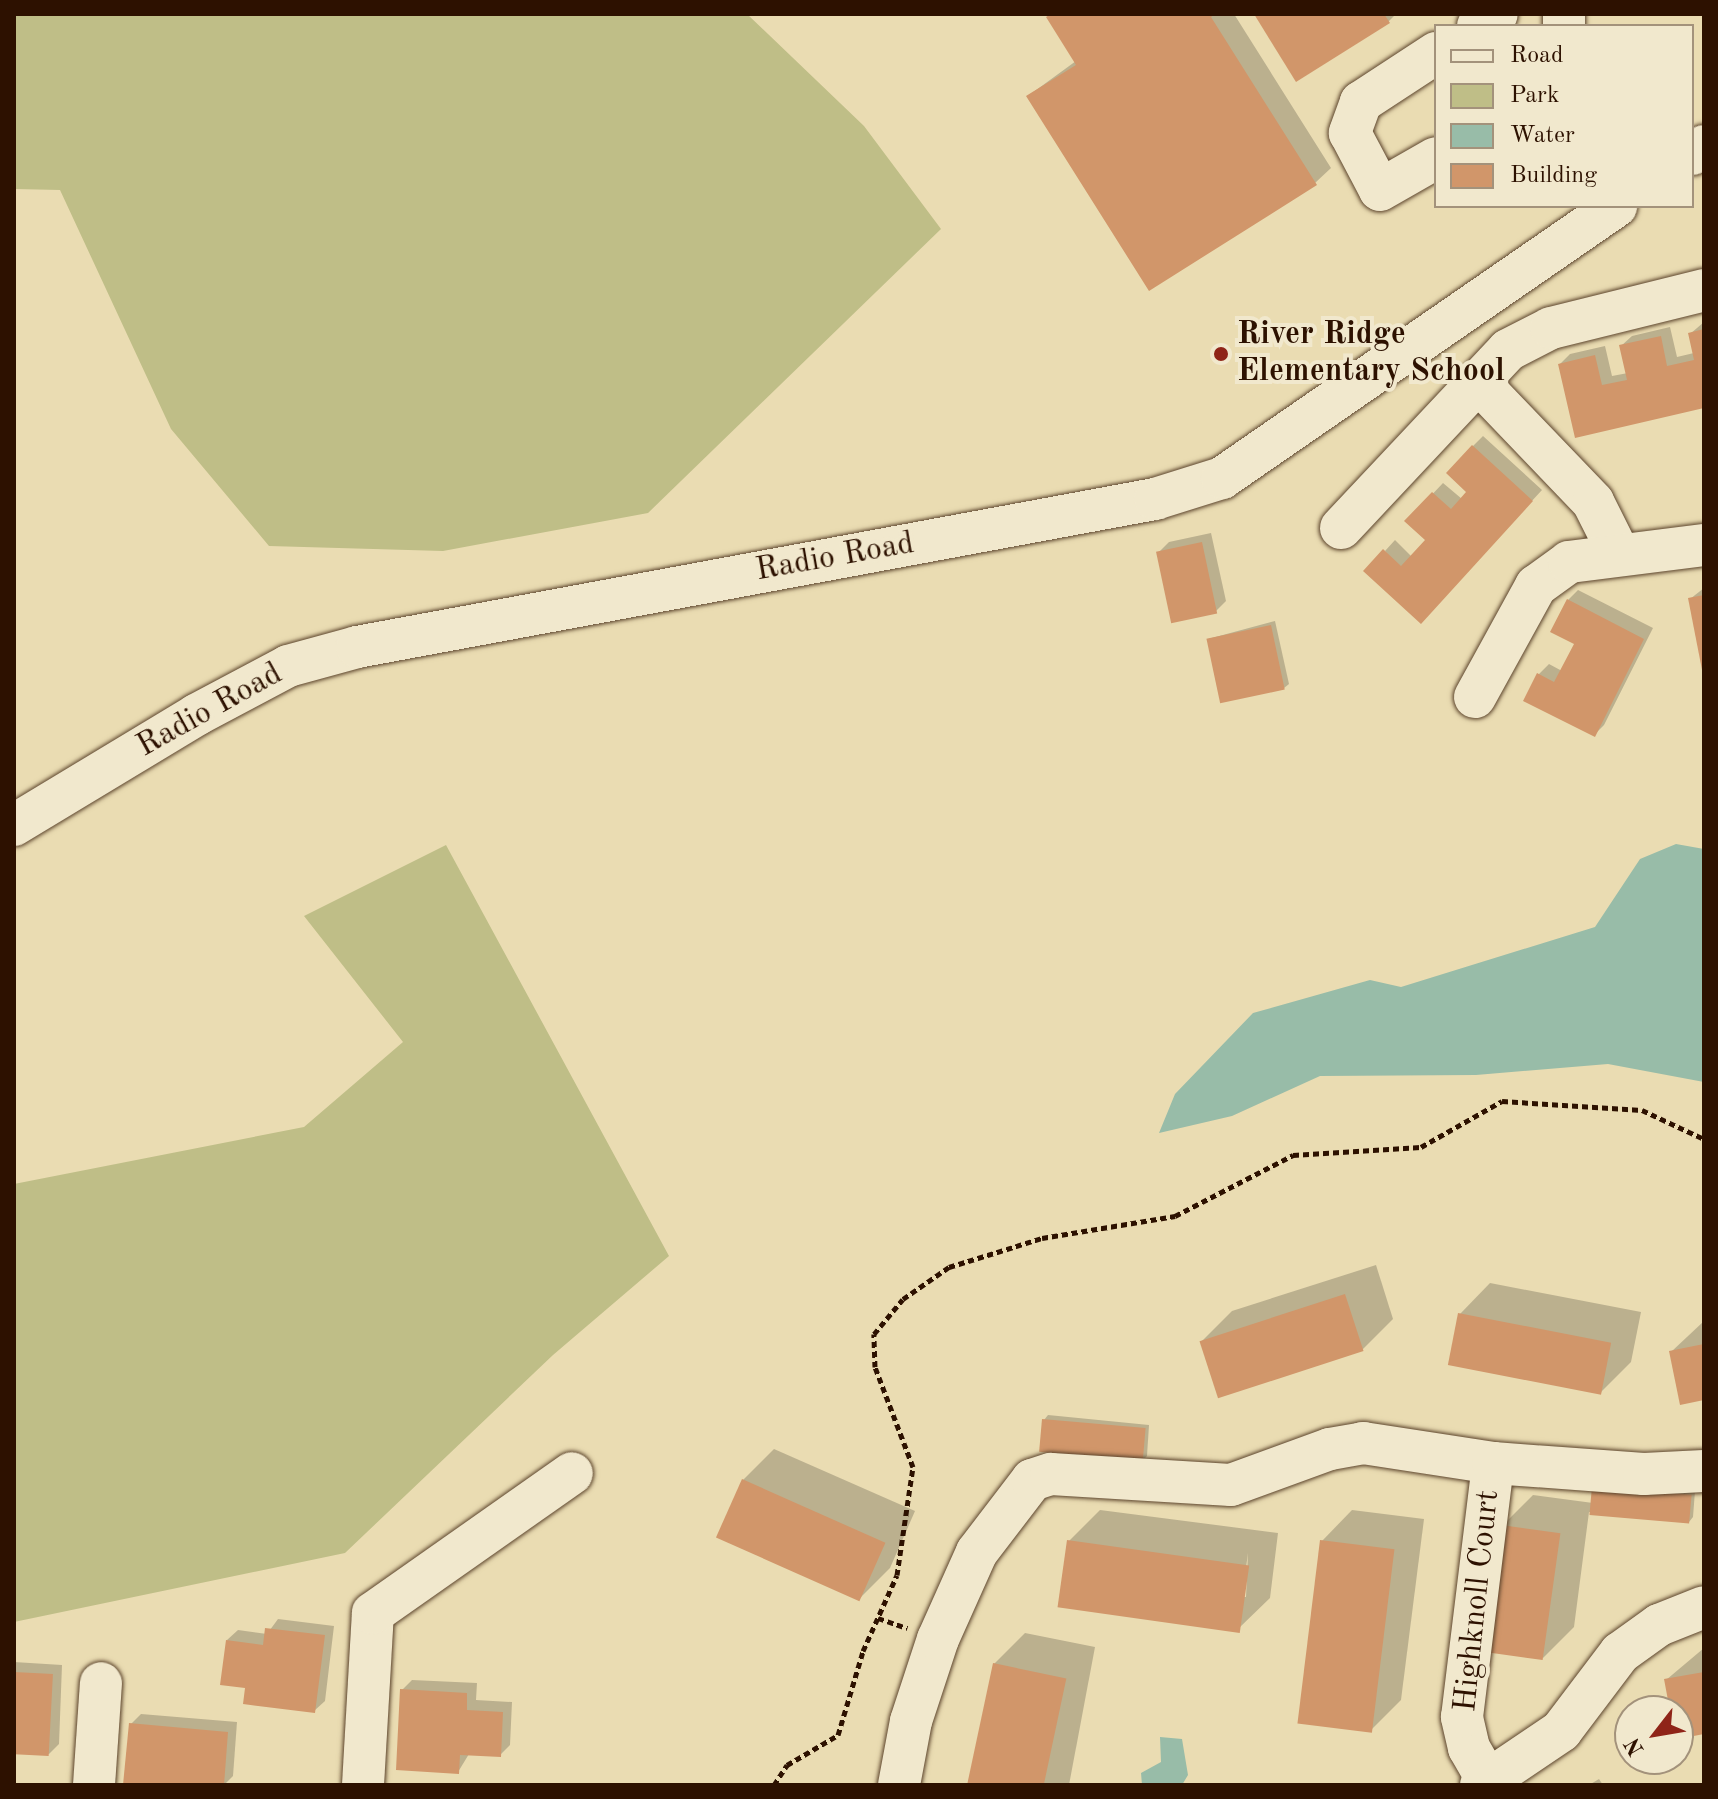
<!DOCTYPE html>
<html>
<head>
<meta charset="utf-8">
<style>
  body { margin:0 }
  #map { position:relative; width:1718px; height:1799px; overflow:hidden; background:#eadcb2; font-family:"Old Standard TT",serif }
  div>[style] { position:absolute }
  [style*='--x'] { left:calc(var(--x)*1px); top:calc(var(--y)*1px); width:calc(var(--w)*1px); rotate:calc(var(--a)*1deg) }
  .green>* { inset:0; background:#bfbe87 }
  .water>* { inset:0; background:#98bca8 }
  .shadow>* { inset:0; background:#0003 }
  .building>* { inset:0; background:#d1966a; transform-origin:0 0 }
  .path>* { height:5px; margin-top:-2.5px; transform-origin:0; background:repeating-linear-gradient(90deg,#2d1100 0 6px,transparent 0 10px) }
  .roads { filter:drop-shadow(0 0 2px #5c442c) drop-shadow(0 0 2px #5c442c) }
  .minor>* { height:42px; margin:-21px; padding:0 21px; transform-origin:21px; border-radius:21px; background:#f1e8cd }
  .dots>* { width:22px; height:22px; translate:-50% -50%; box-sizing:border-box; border:4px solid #f1e8cd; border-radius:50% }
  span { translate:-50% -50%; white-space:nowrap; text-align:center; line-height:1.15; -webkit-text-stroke:8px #f1e8cd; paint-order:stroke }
  .poi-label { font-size:32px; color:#2d1100; font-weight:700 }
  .left { translate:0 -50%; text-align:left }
  .street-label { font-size:32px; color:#2d1100 }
  .frame { position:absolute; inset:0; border:16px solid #2d1100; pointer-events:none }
  .legend { position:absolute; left:1434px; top:24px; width:260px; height:184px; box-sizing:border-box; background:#f1e8cd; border:2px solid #a3927b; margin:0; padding:10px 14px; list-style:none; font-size:24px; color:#2d1100 }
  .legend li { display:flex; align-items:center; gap:16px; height:40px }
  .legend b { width:40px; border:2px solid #a3927b }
  .north { position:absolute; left:1614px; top:1695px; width:80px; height:80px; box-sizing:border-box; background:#f1e8cd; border:2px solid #a3927b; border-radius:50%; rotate:239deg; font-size:22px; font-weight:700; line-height:32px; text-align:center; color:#2d1100 }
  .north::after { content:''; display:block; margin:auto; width:28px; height:36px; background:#8f2418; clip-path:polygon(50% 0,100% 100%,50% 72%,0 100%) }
</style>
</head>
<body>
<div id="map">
  <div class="green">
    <div style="clip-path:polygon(14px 14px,747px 14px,864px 126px,941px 229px,648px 513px,443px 551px,269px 546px,171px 429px,60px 190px,14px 189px)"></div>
    <div style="clip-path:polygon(446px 845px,669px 1256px,553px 1355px,345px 1553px,14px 1622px,14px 1184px,304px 1127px,403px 1042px,304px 916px)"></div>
  </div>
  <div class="water">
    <div style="clip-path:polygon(1676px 844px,1704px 849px,1704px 1082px,1608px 1064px,1476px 1075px,1320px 1076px,1232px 1116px,1159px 1133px,1175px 1094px,1253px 1013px,1370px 980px,1401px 987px,1595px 927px,1640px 859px)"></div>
    <div style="clip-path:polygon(1160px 1737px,1182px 1739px,1188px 1775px,1182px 1785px,1142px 1785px,1141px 1773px,1161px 1762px)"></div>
  </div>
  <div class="shadow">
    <div style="clip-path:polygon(1052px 14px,1234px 14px,1331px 168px,1315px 183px,1028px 96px,1076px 61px)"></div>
    <div style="clip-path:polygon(1256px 14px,1396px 14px,1388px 22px)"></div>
    <div style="clip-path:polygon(1704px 322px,1704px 406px,1576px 435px,1560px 364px,1570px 354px,1605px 346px,1612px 376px,1628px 373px,1621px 346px,1632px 336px,1670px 327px,1677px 357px,1694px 353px,1690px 334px)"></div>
    <div style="clip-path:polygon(1483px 436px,1542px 490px,1431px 611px,1385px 551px,1395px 540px,1412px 557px,1427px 540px,1407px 521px,1443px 483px,1462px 499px,1469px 492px,1473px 446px)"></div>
    <div style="clip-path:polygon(1211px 533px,1226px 601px,1216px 611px,1159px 552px,1169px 542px)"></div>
    <div style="clip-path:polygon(1704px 588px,1704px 670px,1690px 599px)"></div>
    <div style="clip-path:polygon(1578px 590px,1653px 628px,1604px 725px,1594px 735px,1538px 675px,1549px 664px,1562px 671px,1576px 643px,1568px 600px)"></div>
    <div style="clip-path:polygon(1275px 621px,1289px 684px,1284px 688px,1208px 639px)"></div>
    <div style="clip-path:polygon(1376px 1265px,1393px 1319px,1363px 1349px,1201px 1342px,1232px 1311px)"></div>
    <div style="clip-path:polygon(1490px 1283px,1641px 1312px,1631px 1362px,1600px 1393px,1460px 1314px)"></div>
    <div style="clip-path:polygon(1704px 1321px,1704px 1398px,1671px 1352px)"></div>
    <div style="clip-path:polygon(1048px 1415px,1149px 1425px,1147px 1456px,1142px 1461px,1044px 1420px)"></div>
    <div style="clip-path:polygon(774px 1449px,915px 1511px,890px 1568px,859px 1599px,743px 1480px)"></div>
    <div style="clip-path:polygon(1594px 1487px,1695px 1491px,1693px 1517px,1689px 1522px,1589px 1512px,1574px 1627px,1543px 1658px,1502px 1526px,1533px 1495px,1593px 1503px)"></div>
    <div style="clip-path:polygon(evenodd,1100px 1510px,1278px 1533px,1270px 1598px,1239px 1628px,1069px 1541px,1100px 1510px,1248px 1553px,1246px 1597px,1242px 1597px,1248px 1553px)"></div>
    <div style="clip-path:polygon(1352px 1510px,1424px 1519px,1401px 1700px,1370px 1731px,1322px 1541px)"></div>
    <div style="clip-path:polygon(278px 1619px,334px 1626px,325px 1701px,314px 1711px,247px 1687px,227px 1640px,238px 1630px,267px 1634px)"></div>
    <div style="clip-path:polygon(1025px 1633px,1095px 1647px,1069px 1785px,971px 1785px,994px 1664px)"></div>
    <div style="clip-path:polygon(1704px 1648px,1704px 1732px,1678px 1737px,1678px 1711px,1672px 1711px,1666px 1680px)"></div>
    <div style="clip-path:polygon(14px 1662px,62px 1665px,59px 1744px,49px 1754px,14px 1752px)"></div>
    <div style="clip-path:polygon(412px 1680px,477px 1683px,476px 1700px,512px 1702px,510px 1745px,500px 1755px,469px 1754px,458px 1772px,402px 1690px)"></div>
    <div style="clip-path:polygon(141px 1714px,237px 1722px,233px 1776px,224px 1785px,125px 1785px,131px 1724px)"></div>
    <div style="clip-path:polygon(1599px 1779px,1603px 1785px,1589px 1785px)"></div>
  </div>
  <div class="building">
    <div style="clip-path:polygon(1051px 14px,1215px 14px,1211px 17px,1317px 185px,1149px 291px,1026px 96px,1076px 65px,1046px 17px)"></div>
    <div style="clip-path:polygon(1254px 14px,1384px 14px,1390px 23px,1296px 82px)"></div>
    <div style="clip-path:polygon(1704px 329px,1704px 408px,1575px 438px,1558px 364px,1595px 355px,1602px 385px,1627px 380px,1619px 345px,1661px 336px,1667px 366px,1694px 360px,1688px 333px)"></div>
    <div style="clip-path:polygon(1472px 445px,1533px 501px,1421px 624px,1363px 571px,1383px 549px,1401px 566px,1425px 540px,1404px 521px,1432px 492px,1451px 509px,1466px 492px,1446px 473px)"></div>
    <div style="left:1202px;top:542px;width:73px;height:47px;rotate:78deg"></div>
    <div style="clip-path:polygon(1704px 595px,1704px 675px,1703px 675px,1688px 598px)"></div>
    <div style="clip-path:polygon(1567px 599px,1644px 639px,1595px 737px,1523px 701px,1537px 673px,1554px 682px,1574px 644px,1550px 632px)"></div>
    <div style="left:1271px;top:625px;width:66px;height:66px;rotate:78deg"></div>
    <div style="left:1345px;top:1294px;width:60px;height:153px;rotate:72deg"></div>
    <div style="left:1458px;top:1313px;width:156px;height:53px;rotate:11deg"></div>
    <div style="clip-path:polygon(1704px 1344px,1704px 1400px,1680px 1405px,1669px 1351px)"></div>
    <div style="left:1042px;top:1419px;width:104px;height:33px;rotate:5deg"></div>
    <div style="left:742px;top:1479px;width:157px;height:64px;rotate:24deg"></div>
    <div style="left:1592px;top:1486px;width:100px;height:29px;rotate:5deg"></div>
    <div style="left:1501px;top:1525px;width:60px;height:128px;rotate:8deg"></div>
    <div style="left:1067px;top:1540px;width:184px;height:68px;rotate:8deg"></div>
    <div style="left:1320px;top:1540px;width:75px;height:185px;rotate:7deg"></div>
    <div style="clip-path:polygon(265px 1628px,325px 1635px,315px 1713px,243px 1704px,245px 1688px,220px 1685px,226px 1640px,263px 1645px)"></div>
    <div style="left:993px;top:1663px;width:75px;height:124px;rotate:12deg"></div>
    <div style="left:14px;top:1672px;width:39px;height:82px;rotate:3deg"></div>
    <div style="clip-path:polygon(1704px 1672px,1704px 1734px,1678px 1739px,1678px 1711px,1670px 1711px,1664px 1679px)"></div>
    <div style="clip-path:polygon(400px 1689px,467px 1693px,467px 1710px,503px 1712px,501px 1757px,460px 1755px,459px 1774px,396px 1770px)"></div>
    <div style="clip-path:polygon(129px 1723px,228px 1732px,224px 1785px,123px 1785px)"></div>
  </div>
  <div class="path">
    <div style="--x:878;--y:1618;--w:31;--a:19"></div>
    <div style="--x:774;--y:1785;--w:24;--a:-57"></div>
    <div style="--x:787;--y:1765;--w:59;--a:-30.5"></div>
    <div style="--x:838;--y:1735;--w:88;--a:-73.4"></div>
    <div style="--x:863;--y:1651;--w:83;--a:-65.9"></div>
    <div style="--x:897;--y:1575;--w:109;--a:-81.6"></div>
    <div style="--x:913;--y:1467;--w:107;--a:-110.8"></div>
    <div style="--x:875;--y:1367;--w:33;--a:-92"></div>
    <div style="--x:874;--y:1334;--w:45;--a:-50.4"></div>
    <div style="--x:903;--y:1299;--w:56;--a:-34.8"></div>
    <div style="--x:949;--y:1267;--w:97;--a:-17.3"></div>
    <div style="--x:1042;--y:1238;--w:135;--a:-9.4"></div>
    <div style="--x:1175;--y:1216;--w:133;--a:-27.3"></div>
    <div style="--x:1293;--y:1155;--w:128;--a:-3.6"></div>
    <div style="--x:1421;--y:1147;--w:93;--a:-29.6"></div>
    <div style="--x:1502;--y:1101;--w:140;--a:3.7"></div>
    <div style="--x:1642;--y:1110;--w:68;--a:25.1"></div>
  </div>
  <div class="roads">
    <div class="minor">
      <div style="--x:1478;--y:26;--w:22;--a:-32"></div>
      <div style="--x:1564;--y:26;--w:12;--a:-90"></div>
      <div style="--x:1436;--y:53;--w:90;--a:146.8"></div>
      <div style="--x:1361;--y:102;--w:33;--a:110"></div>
      <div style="--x:1350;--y:133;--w:64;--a:62.2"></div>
      <div style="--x:1380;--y:190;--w:64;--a:-29.7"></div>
      <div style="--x:1692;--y:154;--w:14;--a:-34"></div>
      <div style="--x:1479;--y:383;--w:165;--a:46.2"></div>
      <div style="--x:1593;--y:502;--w:58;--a:63.4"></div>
      <div style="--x:1341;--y:528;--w:244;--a:-46.8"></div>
      <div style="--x:1508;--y:350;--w:48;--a:-27.1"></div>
      <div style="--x:1551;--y:328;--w:158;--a:-13.9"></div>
      <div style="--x:1475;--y:697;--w:127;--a:-61.2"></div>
      <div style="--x:1536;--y:586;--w:41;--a:-36"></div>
      <div style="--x:1569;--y:562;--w:136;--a:-7.2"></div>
      <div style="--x:14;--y:825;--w:213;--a:-31.1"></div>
      <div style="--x:196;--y:715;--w:104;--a:-28"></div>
      <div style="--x:288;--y:666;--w:72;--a:-15.4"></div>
      <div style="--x:357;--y:647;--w:812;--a:-10.51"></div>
      <div style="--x:1155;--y:499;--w:70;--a:-17.4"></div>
      <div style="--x:1222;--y:478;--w:479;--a:-34.6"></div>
      <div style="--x:1488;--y:1781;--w:38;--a:-120"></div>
      <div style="--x:1469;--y:1748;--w:32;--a:-103"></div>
      <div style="--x:1462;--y:1717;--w:256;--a:-83"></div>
      <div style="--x:94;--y:1785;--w:102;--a:-86.1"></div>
      <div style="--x:363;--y:1785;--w:172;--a:-86.7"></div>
      <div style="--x:373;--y:1613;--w:243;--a:-35.1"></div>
      <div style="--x:899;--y:1785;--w:65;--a:-79.4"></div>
      <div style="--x:911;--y:1721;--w:86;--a:-71.8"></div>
      <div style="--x:938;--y:1639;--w:95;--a:-65.9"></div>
      <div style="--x:977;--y:1552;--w:91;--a:-52.6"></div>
      <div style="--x:1032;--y:1480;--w:20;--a:-18"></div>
      <div style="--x:1051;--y:1474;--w:180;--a:3.5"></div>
      <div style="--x:1231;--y:1485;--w:105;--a:-20"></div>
      <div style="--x:1330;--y:1449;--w:34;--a:-10"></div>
      <div style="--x:1363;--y:1443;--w:132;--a:8.7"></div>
      <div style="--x:1493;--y:1463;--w:151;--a:4.2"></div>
      <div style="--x:1644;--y:1474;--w:60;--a:-2.9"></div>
      <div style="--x:1481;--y:1785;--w:97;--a:-34"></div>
      <div style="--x:1561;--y:1731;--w:98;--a:-52.9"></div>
      <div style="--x:1620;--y:1653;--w:48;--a:-35.7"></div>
      <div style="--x:1659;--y:1625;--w:48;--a:-21.8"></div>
    </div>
  </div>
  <div class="dots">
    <div style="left:1221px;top:354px;background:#8f2418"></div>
  </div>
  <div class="poi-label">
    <span class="left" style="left:1237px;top:354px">River Ridge<br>Elementary School</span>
  </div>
  <div class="street-label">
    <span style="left:835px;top:558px;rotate:-10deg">Radio Road</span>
    <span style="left:210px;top:711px;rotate:-29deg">Radio Road</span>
    <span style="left:1478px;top:1601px;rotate:-84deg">Highknoll Court</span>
  </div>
  <div class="frame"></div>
  <ul class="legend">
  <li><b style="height:10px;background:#f1e8cd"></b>Road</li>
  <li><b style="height:22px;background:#bfbe87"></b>Park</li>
  <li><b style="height:22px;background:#98bca8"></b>Water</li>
  <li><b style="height:22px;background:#d1966a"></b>Building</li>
  </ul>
  <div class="north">N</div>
</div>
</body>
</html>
